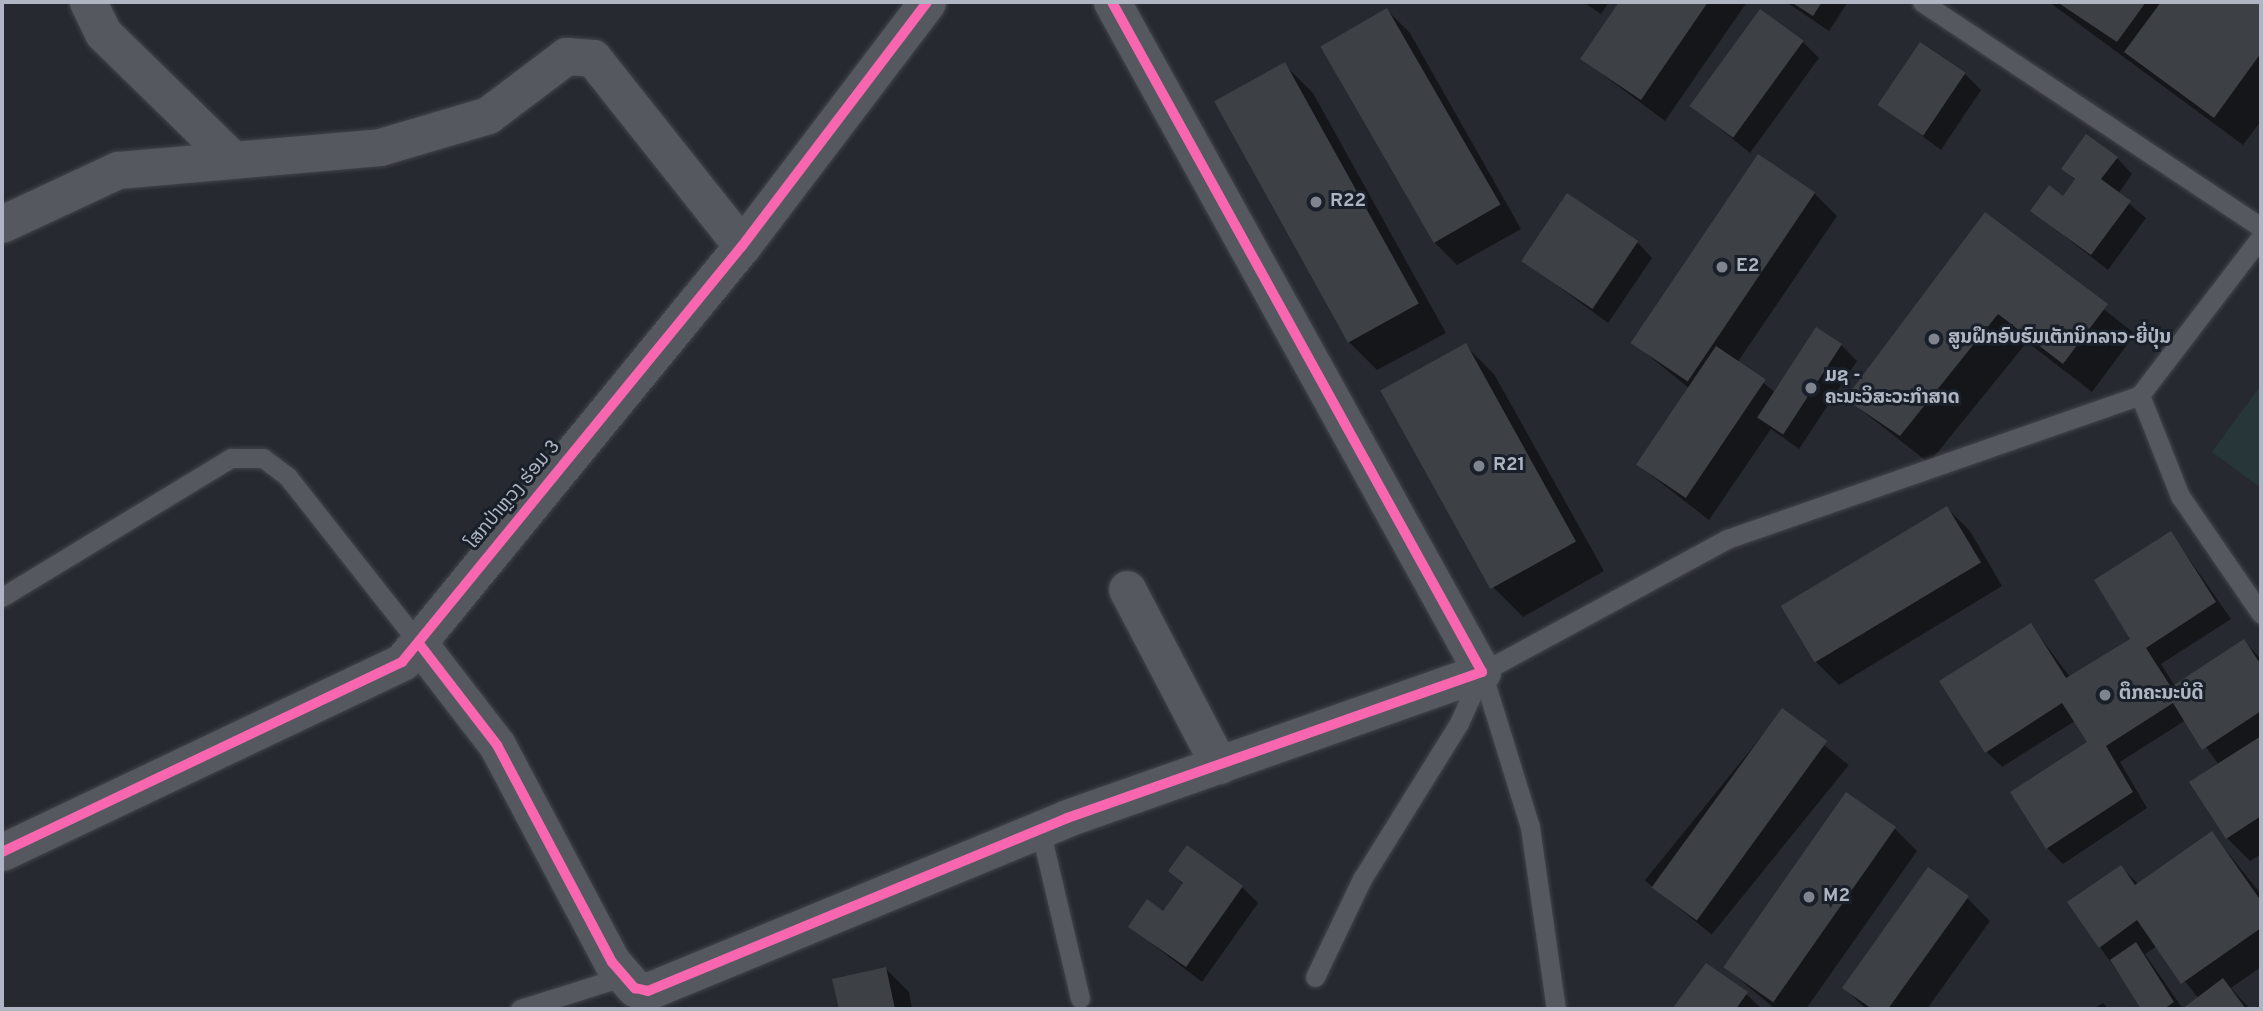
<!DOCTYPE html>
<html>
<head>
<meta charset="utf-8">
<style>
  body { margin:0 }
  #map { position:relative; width:2263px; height:1011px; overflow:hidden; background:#262a30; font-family:Overpass,"Noto Sans Lao",sans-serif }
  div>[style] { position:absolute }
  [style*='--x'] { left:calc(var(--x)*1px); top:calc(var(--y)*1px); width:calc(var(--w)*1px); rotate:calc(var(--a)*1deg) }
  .green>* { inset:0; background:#273638 }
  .shadow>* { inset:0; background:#0007; transform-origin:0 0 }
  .building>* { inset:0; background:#3d4045; transform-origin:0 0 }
  .roads { filter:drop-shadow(0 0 2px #424449) drop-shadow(0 0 2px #424449) }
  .lane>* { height:19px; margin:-9.5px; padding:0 9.5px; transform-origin:9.5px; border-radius:9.5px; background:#55585f }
  .street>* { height:37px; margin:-18.5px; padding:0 18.5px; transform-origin:18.5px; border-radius:18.5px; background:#55585f }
  .cycleway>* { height:10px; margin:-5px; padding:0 5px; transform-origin:5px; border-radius:5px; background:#f766af }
  .dots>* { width:19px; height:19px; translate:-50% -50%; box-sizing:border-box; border:4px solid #1a2029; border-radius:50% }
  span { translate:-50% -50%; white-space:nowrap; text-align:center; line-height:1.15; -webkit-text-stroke:6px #1a2029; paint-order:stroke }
  .poi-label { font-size:19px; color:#afb5c2; font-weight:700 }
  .left { translate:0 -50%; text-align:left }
  .street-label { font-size:19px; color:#afb5c2 }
  .frame { position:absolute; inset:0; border:4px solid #afb5c2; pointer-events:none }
</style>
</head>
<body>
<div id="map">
  <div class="green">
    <div style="clip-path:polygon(2261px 385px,2261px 488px,2212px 452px)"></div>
  </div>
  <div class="shadow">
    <div style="clip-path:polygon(1583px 2px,1609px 2px,1601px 14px)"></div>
    <div style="clip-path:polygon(1621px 2px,1747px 2px,1665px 121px,1582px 59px)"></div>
    <div style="clip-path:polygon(1786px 2px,1848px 2px,1829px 31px)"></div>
    <div style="clip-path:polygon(2049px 2px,2261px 2px,2261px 121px,2243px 145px)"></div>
    <div style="clip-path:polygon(1387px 10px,1410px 33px,1521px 229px,1457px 265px,1434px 242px)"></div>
    <div style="clip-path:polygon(1803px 42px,1819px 58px,1750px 153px,1692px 106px)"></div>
    <div style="clip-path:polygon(1285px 65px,1313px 93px,1446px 333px,1377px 370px,1348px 341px)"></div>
    <div style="clip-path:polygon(1965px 74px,1981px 90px,1941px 150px,1881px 105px)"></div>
    <div style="clip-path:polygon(2117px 158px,2132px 174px,2118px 194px,2146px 218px,2108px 270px,2032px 211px,2064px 198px,2076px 181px,2063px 169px)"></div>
    <div style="clip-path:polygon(1814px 193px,1837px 216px,1737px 363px,1775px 392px,1841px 345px,1857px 361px,1799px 449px,1771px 429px,1709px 520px,1638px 465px,1690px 389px,1632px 342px)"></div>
    <div style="clip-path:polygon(1985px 215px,2135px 334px,2092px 392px,2027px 342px,1929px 463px,1847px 399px)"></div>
    <div style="clip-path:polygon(1637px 242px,1652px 258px,1608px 323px,1524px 261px)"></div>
    <div style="clip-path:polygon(1465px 345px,1494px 374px,1604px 571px,1523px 617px,1494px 588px)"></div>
    <div style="clip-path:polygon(1947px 508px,1970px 531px,2002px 586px,1839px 685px,1816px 662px)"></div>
    <div style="clip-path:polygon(2171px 533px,2231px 619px,2161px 664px,2175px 686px,2244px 641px,2261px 659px,2261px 854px,2250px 861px,2227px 838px,2219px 765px,2186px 720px,2120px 762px,2147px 808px,2063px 864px,2047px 848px,2089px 743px,2075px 721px,2002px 767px,1986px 751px,2031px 625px,2070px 677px,2133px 640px)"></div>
    <div style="left:1782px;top:711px;width:86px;height:218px;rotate:39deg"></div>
    <div style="clip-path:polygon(1894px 828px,1917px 851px,1806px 1009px,1775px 1009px,1725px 967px)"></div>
    <div style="clip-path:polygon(2212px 833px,2261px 894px,2261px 967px,2231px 988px,2250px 1009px,2184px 1009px,2199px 999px,2157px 946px,2145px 954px,2183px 1009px,2143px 1009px,2100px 947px,2121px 867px,2139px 885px)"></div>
    <div style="clip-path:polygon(1170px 871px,1242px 887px,1258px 903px,1202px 982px,1130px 927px,1164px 914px,1184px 885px)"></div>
    <div style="clip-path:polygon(1967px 898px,1990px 921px,1927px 1009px,1866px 1009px,1844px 988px)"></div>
    <div style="clip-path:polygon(1706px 965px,1746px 994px,1762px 1009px,1674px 1009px)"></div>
    <div style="clip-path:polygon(886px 969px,909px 992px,912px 1009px,841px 1009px,834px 980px)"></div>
    <div style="clip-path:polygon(2103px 1003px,2109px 1009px,2093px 1009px)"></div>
  </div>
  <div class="building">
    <div style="clip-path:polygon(1619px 2px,1708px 2px,1641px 100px,1580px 59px)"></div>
    <div style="clip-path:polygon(1791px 2px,1822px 2px,1813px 16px)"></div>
    <div style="clip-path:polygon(2057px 2px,2146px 2px,2117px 42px)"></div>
    <div style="clip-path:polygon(2161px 2px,2261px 2px,2261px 53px,2214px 118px,2124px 52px)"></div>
    <div style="left:1387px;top:8px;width:227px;height:77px;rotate:60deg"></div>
    <div style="left:1760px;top:9px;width:54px;height:120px;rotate:36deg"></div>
    <div style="left:1920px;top:42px;width:55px;height:76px;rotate:34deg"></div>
    <div style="left:1285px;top:62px;width:276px;height:81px;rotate:61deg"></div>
    <div style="clip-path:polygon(2086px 134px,2118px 157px,2101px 179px,2131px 201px,2091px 255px,2030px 211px,2049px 185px,2063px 196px,2075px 179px,2061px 169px)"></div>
    <div style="left:1758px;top:154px;width:69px;height:228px;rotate:34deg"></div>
    <div style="left:1567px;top:193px;width:86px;height:82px;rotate:34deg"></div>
    <div style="clip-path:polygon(1985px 212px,2108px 304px,2063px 364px,1998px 314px,1900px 436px,1845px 399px)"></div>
    <div style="left:1816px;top:327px;width:31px;height:108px;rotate:33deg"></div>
    <div style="left:1466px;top:343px;width:227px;height:98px;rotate:61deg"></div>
    <div style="left:1716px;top:346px;width:60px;height:143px;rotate:34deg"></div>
    <div style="left:1947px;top:506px;width:66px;height:194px;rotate:59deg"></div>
    <div style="clip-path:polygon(2171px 531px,2216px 602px,2146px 648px,2171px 687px,2244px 639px,2261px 665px,2261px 711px,2202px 750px,2173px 703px,2106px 746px,2133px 792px,2046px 849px,2010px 792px,2087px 742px,2062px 703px,1985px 753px,1939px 681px,2031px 623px,2066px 678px,2130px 639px,2094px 580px)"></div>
    <div style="left:1782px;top:708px;width:56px;height:222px;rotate:36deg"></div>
    <div style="clip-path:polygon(2261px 736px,2261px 816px,2226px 839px,2189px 782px)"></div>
    <div style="left:1846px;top:792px;width:61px;height:214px;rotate:35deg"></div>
    <div style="clip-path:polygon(2212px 831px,2261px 901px,2261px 928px,2181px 984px,2137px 920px,2099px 948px,2067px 902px,2121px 865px,2135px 885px)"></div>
    <div style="clip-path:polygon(1187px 845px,1243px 886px,1186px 967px,1128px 927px,1147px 899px,1163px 911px,1183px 883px,1168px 871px)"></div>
    <div style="clip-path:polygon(1928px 867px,1969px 896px,1888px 1009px,1872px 1009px,1842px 988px)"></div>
    <div style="clip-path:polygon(2136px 942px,2174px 1002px,2164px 1009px,2141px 1009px,2110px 960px)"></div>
    <div style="clip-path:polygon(1706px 963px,1748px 992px,1736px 1009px,1672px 1009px)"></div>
    <div style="clip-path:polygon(886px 967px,895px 1009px,839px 1009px,832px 979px)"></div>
    <div style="clip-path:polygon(2223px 978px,2246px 1009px,2182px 1009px)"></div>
  </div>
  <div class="roads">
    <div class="lane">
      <div style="--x:1922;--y:2;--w:407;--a:33.6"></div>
      <div style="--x:2140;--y:395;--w:109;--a:68.4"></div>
      <div style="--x:2180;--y:496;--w:143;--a:55.5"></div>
      <div style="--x:2;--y:597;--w:268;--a:-31.3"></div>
      <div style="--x:231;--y:458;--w:32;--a:0"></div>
      <div style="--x:263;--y:458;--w:31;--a:37"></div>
      <div style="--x:288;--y:477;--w:214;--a:51.8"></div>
      <div style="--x:1482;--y:672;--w:162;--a:72.8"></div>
      <div style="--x:1530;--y:827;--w:184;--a:81.9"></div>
      <div style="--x:1040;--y:829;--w:174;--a:76.7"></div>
      <div style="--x:1315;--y:977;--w:109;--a:-64.4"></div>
      <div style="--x:1362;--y:879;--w:184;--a:-58.1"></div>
      <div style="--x:1459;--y:723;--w:56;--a:-65.7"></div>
      <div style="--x:1482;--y:672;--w:279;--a:-28.5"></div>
      <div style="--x:1727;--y:539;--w:437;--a:-19.2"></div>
      <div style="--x:2140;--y:395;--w:199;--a:-52.6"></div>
      <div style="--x:520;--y:1009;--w:107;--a:-17.4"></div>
    </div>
    <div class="street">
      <div style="--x:88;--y:2;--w:34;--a:64"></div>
      <div style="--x:103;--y:33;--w:176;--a:44.3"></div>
      <div style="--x:2;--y:224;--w:128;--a:-25"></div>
      <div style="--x:118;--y:170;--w:263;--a:-5"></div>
      <div style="--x:380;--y:147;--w:113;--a:-16.5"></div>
      <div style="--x:488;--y:115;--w:98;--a:-37.1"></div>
      <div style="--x:566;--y:56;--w:27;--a:4"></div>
      <div style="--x:593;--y:58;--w:240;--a:51.6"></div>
      <div style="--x:1127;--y:589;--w:199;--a:62.4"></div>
      <div style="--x:420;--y:645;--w:126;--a:52.4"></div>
      <div style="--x:497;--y:745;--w:246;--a:62.1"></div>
      <div style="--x:612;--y:962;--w:35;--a:49"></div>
      <div style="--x:635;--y:988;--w:13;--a:13"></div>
      <div style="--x:648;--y:991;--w:453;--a:-22.4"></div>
      <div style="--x:1067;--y:818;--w:440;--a:-19.4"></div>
      <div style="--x:1482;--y:672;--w:765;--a:-118.91"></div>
      <div style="--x:2;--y:852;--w:443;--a:-25.4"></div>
      <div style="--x:402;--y:662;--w:537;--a:-50.74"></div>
      <div style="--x:742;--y:246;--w:306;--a:-52.8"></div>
    </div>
  </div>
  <div class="cycleway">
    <div style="--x:420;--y:645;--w:126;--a:52.4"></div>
    <div style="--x:497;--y:745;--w:246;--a:62.1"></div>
    <div style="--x:612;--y:962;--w:35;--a:49"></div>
    <div style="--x:635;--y:988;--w:13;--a:13"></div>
    <div style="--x:648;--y:991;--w:453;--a:-22.4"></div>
    <div style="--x:1067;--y:818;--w:440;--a:-19.4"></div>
    <div style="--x:1482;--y:672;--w:765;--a:-118.91"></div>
    <div style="--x:2;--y:852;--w:443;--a:-25.4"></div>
    <div style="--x:402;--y:662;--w:537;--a:-50.74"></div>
    <div style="--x:742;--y:246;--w:306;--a:-52.8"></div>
  </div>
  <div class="dots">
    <div style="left:1316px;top:202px;background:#7f848f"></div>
    <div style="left:1722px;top:267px;background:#7f848f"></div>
    <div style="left:1934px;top:339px;background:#7f848f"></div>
    <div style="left:1811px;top:388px;background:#7f848f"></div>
    <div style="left:1479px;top:466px;background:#7f848f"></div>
    <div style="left:2105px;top:695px;background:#7f848f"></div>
    <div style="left:1809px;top:897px;background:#7f848f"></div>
  </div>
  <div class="poi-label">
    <span class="left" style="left:1330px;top:202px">R22</span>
    <span class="left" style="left:1736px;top:267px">E2</span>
    <span class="left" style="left:1948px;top:339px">ສູນຝຶກອົບຮົມເຕັກນິກລາວ-ຍີ່ປຸ່ນ</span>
    <span class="left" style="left:1825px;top:388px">ມຊ -<br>ຄະນະວິສະວະກຳສາດ</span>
    <span class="left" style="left:1493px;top:466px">R21</span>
    <span class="left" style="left:2119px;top:695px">ຕຶກຄະນະບໍດີ</span>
    <span class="left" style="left:1823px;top:897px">M2</span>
  </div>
  <div class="street-label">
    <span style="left:514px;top:495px;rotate:-50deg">ໂສກປ່າຫຼວງ ຮ່ອມ 3</span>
  </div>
  <div class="frame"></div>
</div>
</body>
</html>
